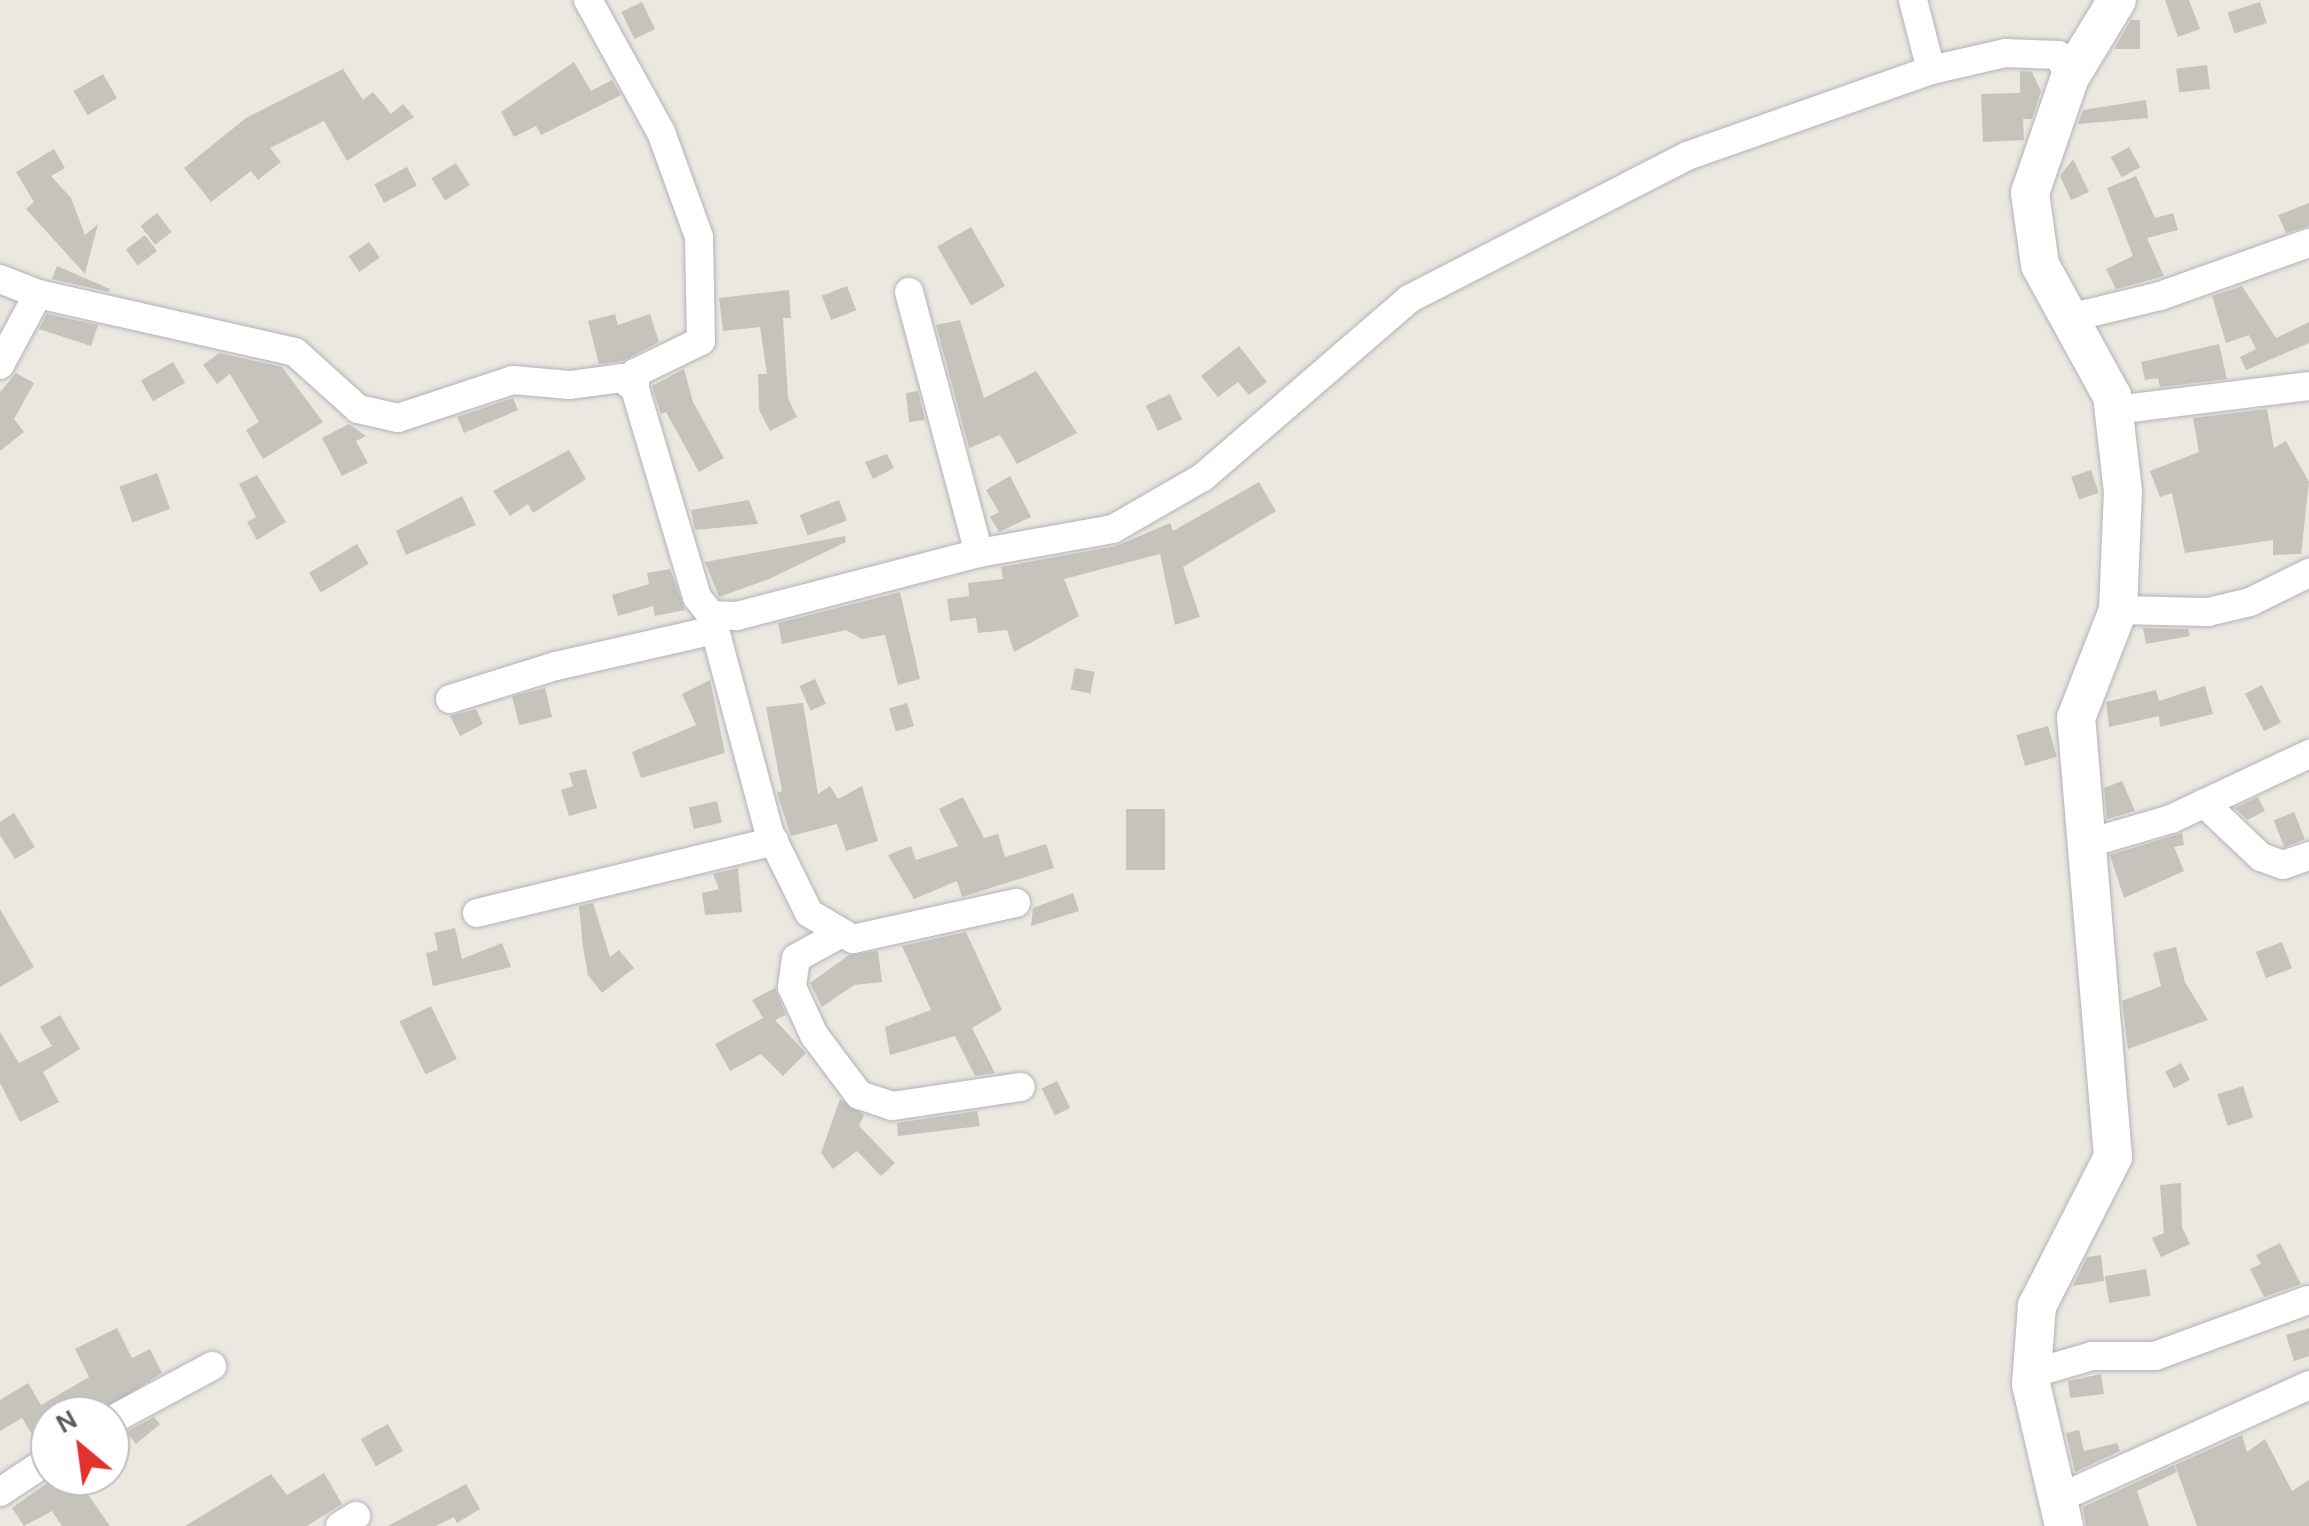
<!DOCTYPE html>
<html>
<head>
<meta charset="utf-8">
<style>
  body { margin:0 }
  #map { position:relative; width:2309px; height:1526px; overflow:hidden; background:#ebe8e0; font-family:Karla,sans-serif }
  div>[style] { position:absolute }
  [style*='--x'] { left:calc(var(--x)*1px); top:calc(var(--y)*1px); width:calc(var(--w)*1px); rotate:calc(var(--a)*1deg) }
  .building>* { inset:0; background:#c6c3bd; transform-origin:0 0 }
  .roads { filter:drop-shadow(0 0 2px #b1b3b8) drop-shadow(0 0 2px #b1b3b8) }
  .street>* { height:28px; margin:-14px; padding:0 14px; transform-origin:14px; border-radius:14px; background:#fff }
  .secondary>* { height:38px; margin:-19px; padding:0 19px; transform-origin:19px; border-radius:19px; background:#fff }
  span { translate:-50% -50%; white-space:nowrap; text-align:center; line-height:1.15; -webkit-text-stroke:8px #fff; paint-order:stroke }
  .north { position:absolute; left:30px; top:1396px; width:100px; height:100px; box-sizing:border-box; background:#fff; border:2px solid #bdbec0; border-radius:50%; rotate:331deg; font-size:28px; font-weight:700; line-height:40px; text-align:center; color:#595d61 }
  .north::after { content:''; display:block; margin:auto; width:35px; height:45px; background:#e3322e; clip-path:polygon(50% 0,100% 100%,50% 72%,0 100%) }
</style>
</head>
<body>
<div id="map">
  <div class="building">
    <div style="clip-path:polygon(2165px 0,2189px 0,2200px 29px,2178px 37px)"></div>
    <div style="left:642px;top:2px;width:30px;height:23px;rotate:64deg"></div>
    <div style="left:2260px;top:2px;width:22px;height:34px;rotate:72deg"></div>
    <div style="clip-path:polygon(2131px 20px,2140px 20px,2140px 49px,2114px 49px)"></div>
    <div style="clip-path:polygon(574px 62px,591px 91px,612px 80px,621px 95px,541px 135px,536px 126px,514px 137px,501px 112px)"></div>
    <div style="left:2207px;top:65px;width:24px;height:31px;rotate:83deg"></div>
    <div style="clip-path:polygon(343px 69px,363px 100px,373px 92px,391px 114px,403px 104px,414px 117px,347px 161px,324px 121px,270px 148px,281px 162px,258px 180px,251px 171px,211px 202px,184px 168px,246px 118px)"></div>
    <div style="clip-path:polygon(2020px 71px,2032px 72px,2041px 91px,2032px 119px,2023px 119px,2024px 140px,1983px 142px,1981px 94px,2020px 93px)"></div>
    <div style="left:103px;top:74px;width:28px;height:34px;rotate:60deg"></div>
    <div style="clip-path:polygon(2146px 100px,2148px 118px,2078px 124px,2083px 110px)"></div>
    <div style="left:2129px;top:147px;width:23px;height:21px;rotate:61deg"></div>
    <div style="clip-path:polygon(54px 149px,65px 168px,51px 176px,71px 198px,85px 235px,98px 224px,85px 274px,26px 209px,34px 202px,16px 172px)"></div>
    <div style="clip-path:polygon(2073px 159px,2089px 192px,2071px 200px,2060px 176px)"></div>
    <div style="left:456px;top:163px;width:26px;height:29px;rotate:58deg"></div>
    <div style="left:407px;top:167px;width:21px;height:37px;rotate:62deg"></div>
    <div style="clip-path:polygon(2136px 176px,2155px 218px,2173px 213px,2178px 230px,2147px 238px,2164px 276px,2116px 289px,2106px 269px,2133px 256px,2107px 188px)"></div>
    <div style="clip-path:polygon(2309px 203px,2309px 226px,2286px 233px,2278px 215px)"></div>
    <div style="left:157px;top:213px;width:24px;height:21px;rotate:52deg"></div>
    <div style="left:971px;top:227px;width:68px;height:39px;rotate:60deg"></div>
    <div style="left:145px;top:235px;width:20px;height:24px;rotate:53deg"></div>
    <div style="left:369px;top:242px;width:19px;height:25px;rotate:55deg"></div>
    <div style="clip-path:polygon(57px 266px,110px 289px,109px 292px,52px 279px)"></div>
    <div style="left:847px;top:286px;width:26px;height:27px;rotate:69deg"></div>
    <div style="clip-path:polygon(2242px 286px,2276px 338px,2309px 322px,2309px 343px,2246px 370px,2240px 357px,2256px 349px,2249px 335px,2226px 343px,2212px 296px)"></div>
    <div style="clip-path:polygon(789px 290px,791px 318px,783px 318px,788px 398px,797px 417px,770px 431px,759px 410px,758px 374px,767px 374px,760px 327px,723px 331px,719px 298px)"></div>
    <div style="clip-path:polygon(47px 314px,98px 325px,91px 346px,39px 329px)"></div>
    <div style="clip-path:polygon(615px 314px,618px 325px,650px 314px,659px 342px,623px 361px,599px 364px,588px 321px)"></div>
    <div style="clip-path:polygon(960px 320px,984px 398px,1036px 371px,1077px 433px,1017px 464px,1000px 435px,969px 448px,936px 325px)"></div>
    <div style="clip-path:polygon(2219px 344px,2227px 379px,2160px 387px,2158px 378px,2145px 380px,2141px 362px)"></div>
    <div style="clip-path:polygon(1239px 346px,1267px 382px,1249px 395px,1238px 382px,1218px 397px,1201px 376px)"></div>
    <div style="clip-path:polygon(219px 353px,282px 367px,323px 422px,263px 459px,246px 430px,259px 422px,230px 374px,217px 384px,203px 365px)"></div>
    <div style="left:173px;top:362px;width:24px;height:37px;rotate:60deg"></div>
    <div style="clip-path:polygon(684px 369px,693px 402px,724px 458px,699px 472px,666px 412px,661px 414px,652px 386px)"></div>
    <div style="clip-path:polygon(16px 373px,34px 383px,14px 419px,24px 432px,0 451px,0 392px)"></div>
    <div style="clip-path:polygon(918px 391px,925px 420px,909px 422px,906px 393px)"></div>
    <div style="left:1170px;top:394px;width:28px;height:27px;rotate:64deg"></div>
    <div style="clip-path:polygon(513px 398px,518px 410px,464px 433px,457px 417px)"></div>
    <div style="clip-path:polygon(2267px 409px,2274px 448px,2286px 441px,2309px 482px,2301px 554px,2273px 555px,2273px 540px,2185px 553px,2172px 493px,2160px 497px,2150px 471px,2199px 452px,2193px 418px)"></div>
    <div style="clip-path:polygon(349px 424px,366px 436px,356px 441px,368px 463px,342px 476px,322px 438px)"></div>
    <div style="clip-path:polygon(569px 450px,586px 479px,533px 513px,528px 504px,510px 516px,493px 491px)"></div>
    <div style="clip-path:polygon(887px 454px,894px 468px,873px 479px,865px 462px)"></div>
    <div style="left:2091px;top:470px;width:24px;height:21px;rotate:71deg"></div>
    <div style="left:157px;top:473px;width:38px;height:40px;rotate:70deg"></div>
    <div style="clip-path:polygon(257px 475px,286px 522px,257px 540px,247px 522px,256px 517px,239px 484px)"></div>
    <div style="clip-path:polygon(1010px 476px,1031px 517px,999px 532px,990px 517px,999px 512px,986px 490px)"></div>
    <div style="clip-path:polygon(1259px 482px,1276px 511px,1183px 567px,1200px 617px,1175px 625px,1160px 554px,1064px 579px,1079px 616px,1014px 652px,1007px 630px,978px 633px,976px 618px,950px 621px,947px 599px,969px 596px,968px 583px,1003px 579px,1001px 567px,1116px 546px,1170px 523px,1173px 531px)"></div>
    <div style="clip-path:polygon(462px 496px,476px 525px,406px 555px,396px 531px)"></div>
    <div style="clip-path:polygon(749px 500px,758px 524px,695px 530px,691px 510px)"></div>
    <div style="left:839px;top:500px;width:22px;height:42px;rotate:69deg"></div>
    <div style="clip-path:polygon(845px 536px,846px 542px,769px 579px,719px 597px,705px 562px)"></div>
    <div style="left:357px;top:544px;width:23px;height:56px;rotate:59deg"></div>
    <div style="clip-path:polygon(670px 569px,685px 610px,655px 616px,653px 606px,618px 616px,612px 595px,649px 584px,647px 573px)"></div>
    <div style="clip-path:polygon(900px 592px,920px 679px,898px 685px,885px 635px,862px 639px,846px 630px,782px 644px,778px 623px)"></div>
    <div style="clip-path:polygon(2143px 628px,2188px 629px,2190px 636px,2146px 644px)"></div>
    <div style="left:1075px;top:668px;width:20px;height:22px;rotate:11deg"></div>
    <div style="left:815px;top:679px;width:27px;height:17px;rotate:66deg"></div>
    <div style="clip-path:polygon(710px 680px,725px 753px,641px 778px,632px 752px,696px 725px,682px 694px)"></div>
    <div style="left:2262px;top:685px;width:42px;height:19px;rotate:63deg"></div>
    <div style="clip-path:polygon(2205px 686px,2213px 714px,2160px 727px,2159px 716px,2109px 727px,2106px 702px,2156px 690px,2159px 701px)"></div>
    <div style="left:545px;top:688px;width:30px;height:34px;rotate:76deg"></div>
    <div style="clip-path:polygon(803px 703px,818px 794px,830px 786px,838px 799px,862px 786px,878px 841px,846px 851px,837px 824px,791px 836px,777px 793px,782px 791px,766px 707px)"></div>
    <div style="left:907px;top:703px;width:24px;height:19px;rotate:73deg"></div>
    <div style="clip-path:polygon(476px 709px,483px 724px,460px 736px,450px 716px)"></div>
    <div style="left:2048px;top:726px;width:32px;height:33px;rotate:74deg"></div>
    <div style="clip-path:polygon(586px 769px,597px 808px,569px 816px,561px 790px,573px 786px,569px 773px)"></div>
    <div style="clip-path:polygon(2122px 781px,2135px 811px,2107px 819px,2104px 788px)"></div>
    <div style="clip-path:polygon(963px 797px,984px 838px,998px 834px,1005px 857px,1046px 844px,1054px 868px,962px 897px,957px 881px,914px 899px,888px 855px,911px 846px,916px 860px,958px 846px,939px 809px)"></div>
    <div style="clip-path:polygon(2258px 797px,2265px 811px,2247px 820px,2235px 808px)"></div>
    <div style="left:717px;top:801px;width:22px;height:29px;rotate:77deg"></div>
    <div style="left:1165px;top:809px;width:61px;height:39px;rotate:90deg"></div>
    <div style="left:2294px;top:812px;width:29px;height:22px;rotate:68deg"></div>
    <div style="clip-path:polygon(14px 813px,35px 847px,15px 859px,0 835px,0 822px)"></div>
    <div style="clip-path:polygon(2182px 833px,2184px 845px,2174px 847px,2184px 871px,2124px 898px,2110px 855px)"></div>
    <div style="clip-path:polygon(738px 868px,742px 912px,705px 915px,702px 893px,719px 889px,713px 874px)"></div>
    <div style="clip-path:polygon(1073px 893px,1079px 911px,1031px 926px,1033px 908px)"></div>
    <div style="clip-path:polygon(593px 903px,610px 957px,619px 950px,634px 968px,602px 993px,588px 975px,583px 947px,579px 906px)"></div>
    <div style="clip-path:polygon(0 909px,34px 967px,0 987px)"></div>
    <div style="clip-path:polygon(455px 928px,462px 959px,502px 943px,511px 967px,433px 986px,426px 953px,438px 950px,434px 933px)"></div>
    <div style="clip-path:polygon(966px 932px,1002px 1010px,972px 1028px,995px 1073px,975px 1076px,955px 1036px,890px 1055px,885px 1027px,931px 1010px,902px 946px)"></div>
    <div style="left:2282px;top:942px;width:28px;height:28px;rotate:69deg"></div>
    <div style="clip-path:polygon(2176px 947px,2185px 982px,2208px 1020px,2128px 1049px,2122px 1001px,2161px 986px,2153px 953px)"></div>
    <div style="clip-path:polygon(878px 951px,882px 982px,854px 985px,822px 1007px,810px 983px,849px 955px)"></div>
    <div style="clip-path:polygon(775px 988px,786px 1015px,775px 1020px,806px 1053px,783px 1076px,761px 1054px,730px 1071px,715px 1044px,763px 1018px,752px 1000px)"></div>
    <div style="left:431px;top:1006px;width:59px;height:35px;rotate:64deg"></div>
    <div style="clip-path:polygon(60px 1015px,80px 1049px,43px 1072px,59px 1102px,20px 1122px,0 1083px,0 1032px,19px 1063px,52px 1046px,40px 1027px)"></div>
    <div style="left:2181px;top:1063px;width:19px;height:18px;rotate:62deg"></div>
    <div style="left:1057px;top:1081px;width:30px;height:17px;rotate:64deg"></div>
    <div style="left:2243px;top:1086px;width:33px;height:27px;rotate:72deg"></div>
    <div style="clip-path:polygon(840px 1099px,864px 1115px,859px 1126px,895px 1163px,881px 1176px,857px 1151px,833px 1169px,821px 1153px)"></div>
    <div style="clip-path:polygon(977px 1111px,980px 1126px,898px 1136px,897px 1123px)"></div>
    <div style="clip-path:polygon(2181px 1183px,2182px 1227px,2190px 1244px,2161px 1257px,2152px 1238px,2164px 1233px,2160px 1185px)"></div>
    <div style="clip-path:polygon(2280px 1243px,2301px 1284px,2264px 1297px,2250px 1269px,2261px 1264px,2256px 1255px)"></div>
    <div style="clip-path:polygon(2101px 1255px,2104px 1281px,2073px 1286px,2087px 1257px)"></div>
    <div style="left:2146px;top:1269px;width:27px;height:42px;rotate:80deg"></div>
    <div style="clip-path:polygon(117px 1328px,132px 1358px,150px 1349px,162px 1373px,94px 1416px,50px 1416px,50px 1442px,39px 1446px,22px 1418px,0 1431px,0 1400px,28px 1383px,41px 1405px,89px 1377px,75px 1349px)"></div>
    <div style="clip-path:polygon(2309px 1328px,2309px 1356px,2294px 1361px,2286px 1335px)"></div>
    <div style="clip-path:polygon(2101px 1374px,2104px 1394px,2070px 1398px,2068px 1381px)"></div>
    <div style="clip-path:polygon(154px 1417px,160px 1424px,136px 1444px,126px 1432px)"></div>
    <div style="left:388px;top:1424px;width:31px;height:31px;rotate:61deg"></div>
    <div style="clip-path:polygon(2079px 1430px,2084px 1451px,2117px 1443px,2120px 1451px,2075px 1472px,2066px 1433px)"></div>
    <div style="clip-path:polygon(2242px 1435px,2247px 1452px,2265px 1439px,2292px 1491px,2309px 1480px,2309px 1526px,2197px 1526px,2175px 1465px)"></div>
    <div style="clip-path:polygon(2174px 1465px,2177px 1472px,2137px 1491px,2149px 1526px,2086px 1526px,2083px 1507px)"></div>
    <div style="clip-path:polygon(324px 1473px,342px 1504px,307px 1526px,185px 1526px,271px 1474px,287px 1495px)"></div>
    <div style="clip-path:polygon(57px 1476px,95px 1476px,82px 1486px,110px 1526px,62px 1526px,52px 1511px,24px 1526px,12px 1508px)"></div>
    <div style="clip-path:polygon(466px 1484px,480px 1509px,457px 1523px,454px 1517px,436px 1526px,388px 1526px)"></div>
  </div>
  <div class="roads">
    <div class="street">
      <div style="--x:588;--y:0;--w:151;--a:61.1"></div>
      <div style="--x:661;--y:132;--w:112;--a:70.1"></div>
      <div style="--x:699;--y:237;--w:104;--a:88.9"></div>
      <div style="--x:701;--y:341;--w:73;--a:154.1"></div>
      <div style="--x:635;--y:373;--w:16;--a:90"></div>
      <div style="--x:1913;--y:0;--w:72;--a:75.6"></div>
      <div style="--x:0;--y:279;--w:41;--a:21.5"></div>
      <div style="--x:38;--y:294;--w:263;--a:12.7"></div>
      <div style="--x:295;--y:352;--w:85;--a:42.1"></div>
      <div style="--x:358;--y:409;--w:41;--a:12.7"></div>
      <div style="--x:398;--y:418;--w:121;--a:-18.3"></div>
      <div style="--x:513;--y:380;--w:57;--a:5"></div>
      <div style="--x:570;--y:385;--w:52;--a:-7.7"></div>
      <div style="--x:622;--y:378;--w:17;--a:40"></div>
      <div style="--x:635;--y:389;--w:217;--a:73.4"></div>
      <div style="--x:697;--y:597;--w:23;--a:52"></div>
      <div style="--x:711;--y:615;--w:26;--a:2"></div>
      <div style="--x:737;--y:616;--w:250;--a:-14.6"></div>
      <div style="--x:979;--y:553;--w:136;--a:-10.2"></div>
      <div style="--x:1113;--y:529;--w:104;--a:-30"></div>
      <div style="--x:1203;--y:477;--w:272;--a:-40.8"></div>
      <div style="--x:1409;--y:299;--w:313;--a:-27.2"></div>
      <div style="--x:1687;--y:156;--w:259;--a:-19.4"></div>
      <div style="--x:1931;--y:70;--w:76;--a:-12.9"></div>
      <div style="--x:2005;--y:53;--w:53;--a:2.2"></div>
      <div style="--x:2058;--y:55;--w:25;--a:61"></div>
      <div style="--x:909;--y:292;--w:270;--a:75"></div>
      <div style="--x:2069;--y:318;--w:94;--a:-13.6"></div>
      <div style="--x:2160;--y:296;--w:158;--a:-19.6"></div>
      <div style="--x:0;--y:365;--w:81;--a:-61.8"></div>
      <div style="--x:2116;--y:410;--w:194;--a:-7.1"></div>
      <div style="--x:2118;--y:610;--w:90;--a:1.3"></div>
      <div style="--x:2208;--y:612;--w:43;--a:-13.4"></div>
      <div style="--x:2250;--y:602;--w:66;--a:-26.2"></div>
      <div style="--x:711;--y:615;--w:225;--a:75"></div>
      <div style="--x:769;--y:832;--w:90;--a:63.7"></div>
      <div style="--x:809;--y:913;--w:51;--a:30.6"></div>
      <div style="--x:853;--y:939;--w:167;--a:-12.5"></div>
      <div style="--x:450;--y:699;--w:111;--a:-17.3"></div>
      <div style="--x:556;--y:666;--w:162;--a:-12.8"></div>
      <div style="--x:2204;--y:803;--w:79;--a:43.5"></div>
      <div style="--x:2261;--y:857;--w:23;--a:20"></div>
      <div style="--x:2283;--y:865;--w:28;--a:-19"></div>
      <div style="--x:2089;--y:843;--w:85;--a:-16.3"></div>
      <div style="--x:2171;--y:819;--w:153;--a:-25.2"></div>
      <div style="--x:477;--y:913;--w:306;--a:-13.6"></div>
      <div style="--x:840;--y:934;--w:50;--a:151.4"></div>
      <div style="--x:796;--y:958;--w:29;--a:98"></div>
      <div style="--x:792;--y:987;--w:53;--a:65.4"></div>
      <div style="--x:814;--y:1035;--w:75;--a:53.1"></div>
      <div style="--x:859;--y:1095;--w:35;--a:18"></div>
      <div style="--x:892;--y:1106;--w:130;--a:-8.4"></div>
      <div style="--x:2034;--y:1373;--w:60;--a:-16.3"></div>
      <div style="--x:2092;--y:1356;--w:63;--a:0"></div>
      <div style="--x:2155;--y:1356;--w:163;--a:-20.1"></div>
      <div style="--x:110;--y:1421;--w:116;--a:-28.3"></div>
      <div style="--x:0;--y:1492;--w:60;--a:-33.4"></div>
      <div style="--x:2057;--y:1499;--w:277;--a:-24.3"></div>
      <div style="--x:340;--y:1526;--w:19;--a:-32"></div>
    </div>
    <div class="secondary">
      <div style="--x:2064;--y:1526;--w:146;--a:-103.1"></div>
      <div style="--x:2031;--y:1384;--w:78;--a:-85.6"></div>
      <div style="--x:2037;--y:1306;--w:167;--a:-63"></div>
      <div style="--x:2113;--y:1157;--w:441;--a:-94.8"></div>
      <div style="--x:2076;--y:718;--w:116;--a:-68.7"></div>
      <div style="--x:2118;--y:610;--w:118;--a:-87.6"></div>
      <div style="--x:2123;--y:492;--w:97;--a:-96.5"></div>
      <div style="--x:2112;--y:396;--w:149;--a:-118.8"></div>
      <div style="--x:2040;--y:265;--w:73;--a:-97.9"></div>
      <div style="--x:2030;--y:193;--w:123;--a:-71"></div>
      <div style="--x:2070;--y:77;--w:90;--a:-58.6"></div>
    </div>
  </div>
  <div class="north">N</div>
</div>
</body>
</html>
